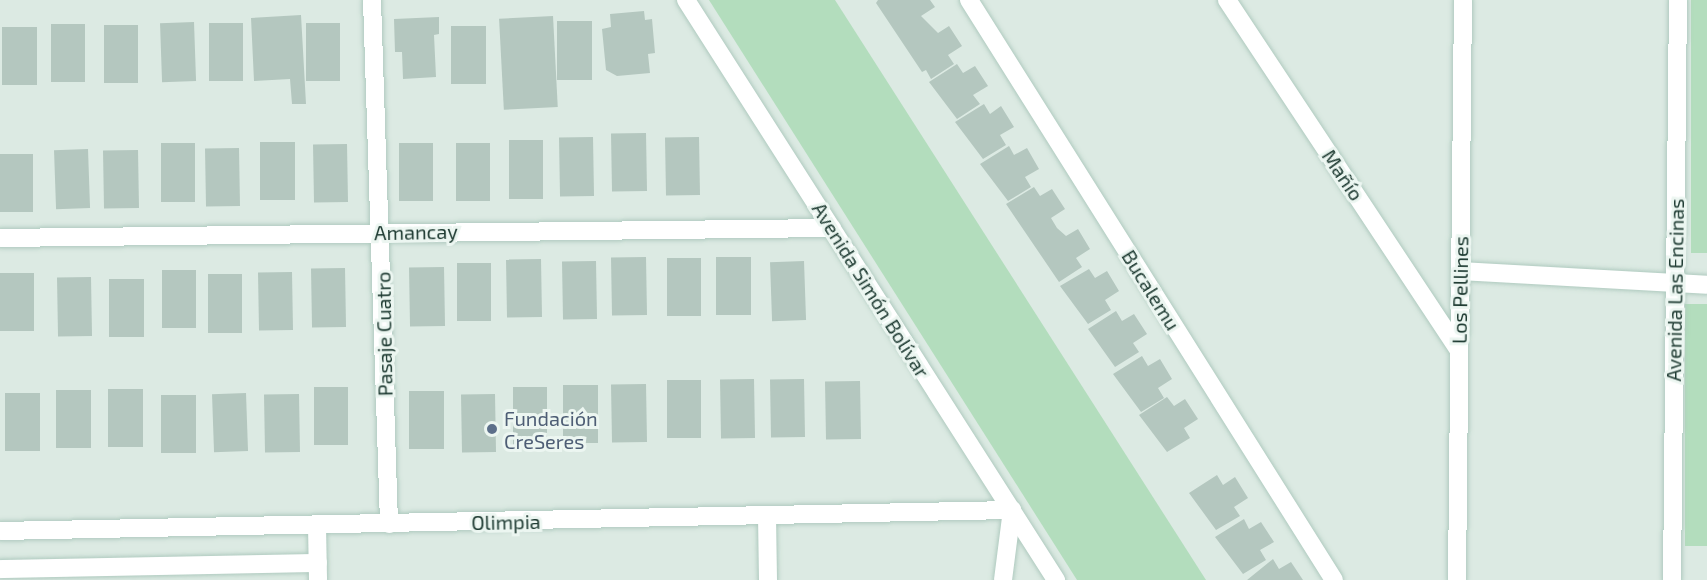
<!DOCTYPE html>
<html>
<head>
<meta charset="utf-8">
<style>
  body { margin:0 }
  #map { position:relative; width:1707px; height:580px; overflow:hidden; background:#dceae3; font-family:"Exo 2",sans-serif }
  div>[style] { position:absolute }
  [style*='--x'] { left:calc(var(--x)*1px); top:calc(var(--y)*1px); width:calc(var(--w)*1px); rotate:calc(var(--a)*1deg) }
  .green>* { inset:0; background:#b3ddbd; transform-origin:0 0 }
  .building>* { inset:0; background:#b4c7bf; transform-origin:0 0 }
  .roads { filter:drop-shadow(0 0 2px #afcabf) drop-shadow(0 0 2px #afcabf) }
  .street>* { height:18px; margin:-9px; padding:0 9px; transform-origin:9px; border-radius:9px; background:#fff }
  .secondary>* { height:18px; margin:-9px; padding:0 9px; transform-origin:9px; border-radius:9px; background:#fff }
  .dots>* { width:16px; height:16px; translate:-50% -50%; box-sizing:border-box; border:3px solid #ecf6f1; border-radius:50% }
  span { translate:-50% -50%; white-space:nowrap; text-align:center; line-height:1.15; -webkit-text-stroke:6px #ecf6f1; paint-order:stroke }
  .street-label { font-size:20px; color:#1d3a31 }
  .service-label { font-size:20px; color:#4e5e75 }
  .left { translate:0 -50%; text-align:left }
</style>
</head>
<body>
<div id="map">
  <div class="green">
    <div style="clip-path:polygon(709px 0,835px 0,1206px 580px,1077px 580px)"></div>
    <div style="left:1691px;top:0;width:16px;height:253px"></div>
    <div style="left:1685px;top:304px;width:22px;height:242px"></div>
  </div>
  <div class="building">
    <div style="clip-path:polygon(878px 0,930px 0,935px 7px,921px 16px,938px 33px,949px 26px,962px 46px,948px 55px,954px 64px,931px 79px,926px 70px,922px 72px,876px 3px)"></div>
    <div style="clip-path:polygon(644px 11px,645px 20px,652px 19px,655px 53px,648px 54px,650px 73px,617px 76px,606px 70px,602px 29px,611px 27px,610px 14px)"></div>
    <div style="clip-path:polygon(301px 15px,306px 104px,292px 104px,290px 79px,254px 81px,251px 18px)"></div>
    <div style="left:553px;top:16px;width:91px;height:54px;rotate:87deg"></div>
    <div style="clip-path:polygon(439px 17px,439px 34px,434px 35px,436px 77px,403px 79px,402px 52px,395px 52px,394px 19px)"></div>
    <div style="left:557px;top:21px;width:35px;height:59px"></div>
    <div style="left:194px;top:22px;width:59px;height:34px;rotate:88deg"></div>
    <div style="left:209px;top:23px;width:34px;height:58px"></div>
    <div style="left:306px;top:23px;width:34px;height:58px"></div>
    <div style="left:51px;top:24px;width:34px;height:58px"></div>
    <div style="left:104px;top:25px;width:34px;height:58px"></div>
    <div style="left:451px;top:26px;width:35px;height:58px"></div>
    <div style="left:2px;top:27px;width:35px;height:58px"></div>
    <div style="clip-path:polygon(957px 64px,963px 73px,975px 66px,988px 86px,973px 95px,980px 104px,957px 119px,929px 82px)"></div>
    <div style="clip-path:polygon(984px 104px,990px 114px,1001px 106px,1014px 127px,1000px 135px,1006px 145px,983px 159px,955px 122px)"></div>
    <div style="left:646px;top:133px;width:58px;height:35px;rotate:89deg"></div>
    <div style="left:593px;top:137px;width:59px;height:34px;rotate:89deg"></div>
    <div style="left:699px;top:137px;width:58px;height:34px;rotate:89deg"></div>
    <div style="left:509px;top:140px;width:34px;height:59px"></div>
    <div style="left:260px;top:142px;width:35px;height:58px"></div>
    <div style="left:161px;top:143px;width:34px;height:59px"></div>
    <div style="left:399px;top:143px;width:34px;height:58px"></div>
    <div style="left:456px;top:143px;width:34px;height:58px"></div>
    <div style="left:347px;top:144px;width:58px;height:34px;rotate:89deg"></div>
    <div style="clip-path:polygon(1009px 146px,1014px 155px,1027px 148px,1039px 169px,1025px 177px,1031px 187px,1008px 201px,980px 164px)"></div>
    <div style="left:239px;top:148px;width:58px;height:34px;rotate:89deg"></div>
    <div style="left:88px;top:149px;width:59px;height:34px;rotate:88deg"></div>
    <div style="left:138px;top:150px;width:58px;height:35px;rotate:89deg"></div>
    <div style="left:0;top:154px;width:33px;height:58px"></div>
    <div style="clip-path:polygon(1034px 187px,1040px 196px,1052px 189px,1065px 209px,1051px 218px,1057px 228px,1066px 236px,1078px 229px,1090px 249px,1076px 258px,1082px 267px,1059px 282px,1006px 204px)"></div>
    <div style="left:646px;top:257px;width:58px;height:35px;rotate:89deg"></div>
    <div style="left:716px;top:257px;width:35px;height:58px"></div>
    <div style="left:667px;top:258px;width:34px;height:58px"></div>
    <div style="left:541px;top:259px;width:58px;height:35px;rotate:89deg"></div>
    <div style="left:596px;top:261px;width:58px;height:34px;rotate:89deg"></div>
    <div style="left:804px;top:261px;width:59px;height:34px;rotate:88deg"></div>
    <div style="left:457px;top:263px;width:34px;height:58px"></div>
    <div style="left:444px;top:267px;width:59px;height:35px;rotate:89deg"></div>
    <div style="left:345px;top:268px;width:59px;height:34px;rotate:89deg"></div>
    <div style="clip-path:polygon(1089px 269px,1095px 278px,1107px 271px,1119px 291px,1105px 300px,1111px 310px,1088px 324px,1060px 286px)"></div>
    <div style="left:162px;top:270px;width:34px;height:58px"></div>
    <div style="left:292px;top:272px;width:58px;height:34px;rotate:89deg"></div>
    <div style="left:0;top:273px;width:34px;height:58px"></div>
    <div style="left:208px;top:274px;width:34px;height:59px"></div>
    <div style="left:91px;top:277px;width:59px;height:34px;rotate:89deg"></div>
    <div style="left:109px;top:279px;width:35px;height:58px"></div>
    <div style="clip-path:polygon(1116px 311px,1122px 321px,1134px 314px,1147px 334px,1133px 343px,1139px 352px,1115px 367px,1088px 329px)"></div>
    <div style="clip-path:polygon(1142px 356px,1148px 366px,1160px 359px,1172px 379px,1158px 388px,1164px 398px,1141px 412px,1113px 374px)"></div>
    <div style="left:754px;top:379px;width:59px;height:34px;rotate:89deg"></div>
    <div style="left:804px;top:379px;width:58px;height:34px;rotate:89deg"></div>
    <div style="left:667px;top:380px;width:34px;height:58px"></div>
    <div style="left:860px;top:381px;width:58px;height:35px;rotate:89deg"></div>
    <div style="left:646px;top:384px;width:58px;height:35px;rotate:89deg"></div>
    <div style="left:563px;top:385px;width:35px;height:58px"></div>
    <div style="left:314px;top:387px;width:34px;height:58px"></div>
    <div style="left:513px;top:387px;width:34px;height:58px"></div>
    <div style="left:108px;top:389px;width:35px;height:58px"></div>
    <div style="left:56px;top:390px;width:35px;height:58px"></div>
    <div style="left:409px;top:391px;width:35px;height:58px"></div>
    <div style="left:5px;top:393px;width:35px;height:58px"></div>
    <div style="left:246px;top:393px;width:58px;height:34px;rotate:88deg"></div>
    <div style="left:299px;top:394px;width:58px;height:35px;rotate:89deg"></div>
    <div style="left:495px;top:394px;width:58px;height:34px;rotate:89deg"></div>
    <div style="left:161px;top:395px;width:35px;height:58px"></div>
    <div style="clip-path:polygon(1167px 397px,1174px 406px,1185px 399px,1198px 419px,1184px 428px,1190px 438px,1167px 452px,1139px 415px)"></div>
    <div style="clip-path:polygon(1217px 475px,1223px 485px,1235px 477px,1248px 498px,1234px 507px,1240px 516px,1216px 530px,1189px 493px)"></div>
    <div style="clip-path:polygon(1244px 519px,1249px 529px,1261px 522px,1274px 542px,1260px 550px,1266px 560px,1243px 574px,1215px 537px)"></div>
    <div style="clip-path:polygon(1273px 559px,1279px 569px,1291px 562px,1303px 580px,1247px 580px)"></div>
  </div>
  <div class="roads">
    <div class="street">
      <div style="--x:372;--y:0;--w:524;--a:88.14"></div>
      <div style="--x:969;--y:0;--w:685;--a:57.82"></div>
      <div style="--x:1227;--y:0;--w:420;--a:56.5"></div>
      <div style="--x:0;--y:238;--w:832;--a:-0.69"></div>
      <div style="--x:1460;--y:271;--w:247;--a:3.2"></div>
      <div style="--x:767;--y:516;--w:64;--a:89.1"></div>
      <div style="--x:317;--y:526;--w:54;--a:88.9"></div>
      <div style="--x:1003;--y:580;--w:71;--a:-82.7"></div>
      <div style="--x:1457;--y:580;--w:580;--a:-89.41"></div>
    </div>
    <div class="secondary">
      <div style="--x:686;--y:0;--w:688;--a:57.46"></div>
      <div style="--x:0;--y:531;--w:1012;--a:-1.19"></div>
      <div style="--x:0;--y:569;--w:318;--a:-1.1"></div>
      <div style="--x:1672;--y:580;--w:580;--a:-89.41"></div>
    </div>
  </div>
  <div class="dots">
    <div style="left:492px;top:429px;background:#5c6f8a"></div>
  </div>
  <div class="street-label">
    <span style="left:1343px;top:175px;rotate:56deg">Mañío</span>
    <span style="left:416px;top:232px;rotate:-1deg">Amancay</span>
    <span style="left:871px;top:290px;rotate:58deg">Avenida Simón Bolívar</span>
    <span style="left:1151px;top:290px;rotate:58deg">Bucalemu</span>
    <span style="left:1460px;top:290px;rotate:-89deg">Los Pellines</span>
    <span style="left:1675px;top:290px;rotate:-89deg">Avenida Las Encinas</span>
    <span style="left:384px;top:334px;rotate:-91deg">Pasaje Cuatro</span>
    <span style="left:506px;top:522px;rotate:-1deg">Olimpia</span>
  </div>
  <div class="service-label">
    <span class="left" style="left:504px;top:430px">Fundación<br>CreSeres</span>
  </div>
</div>
</body>
</html>
